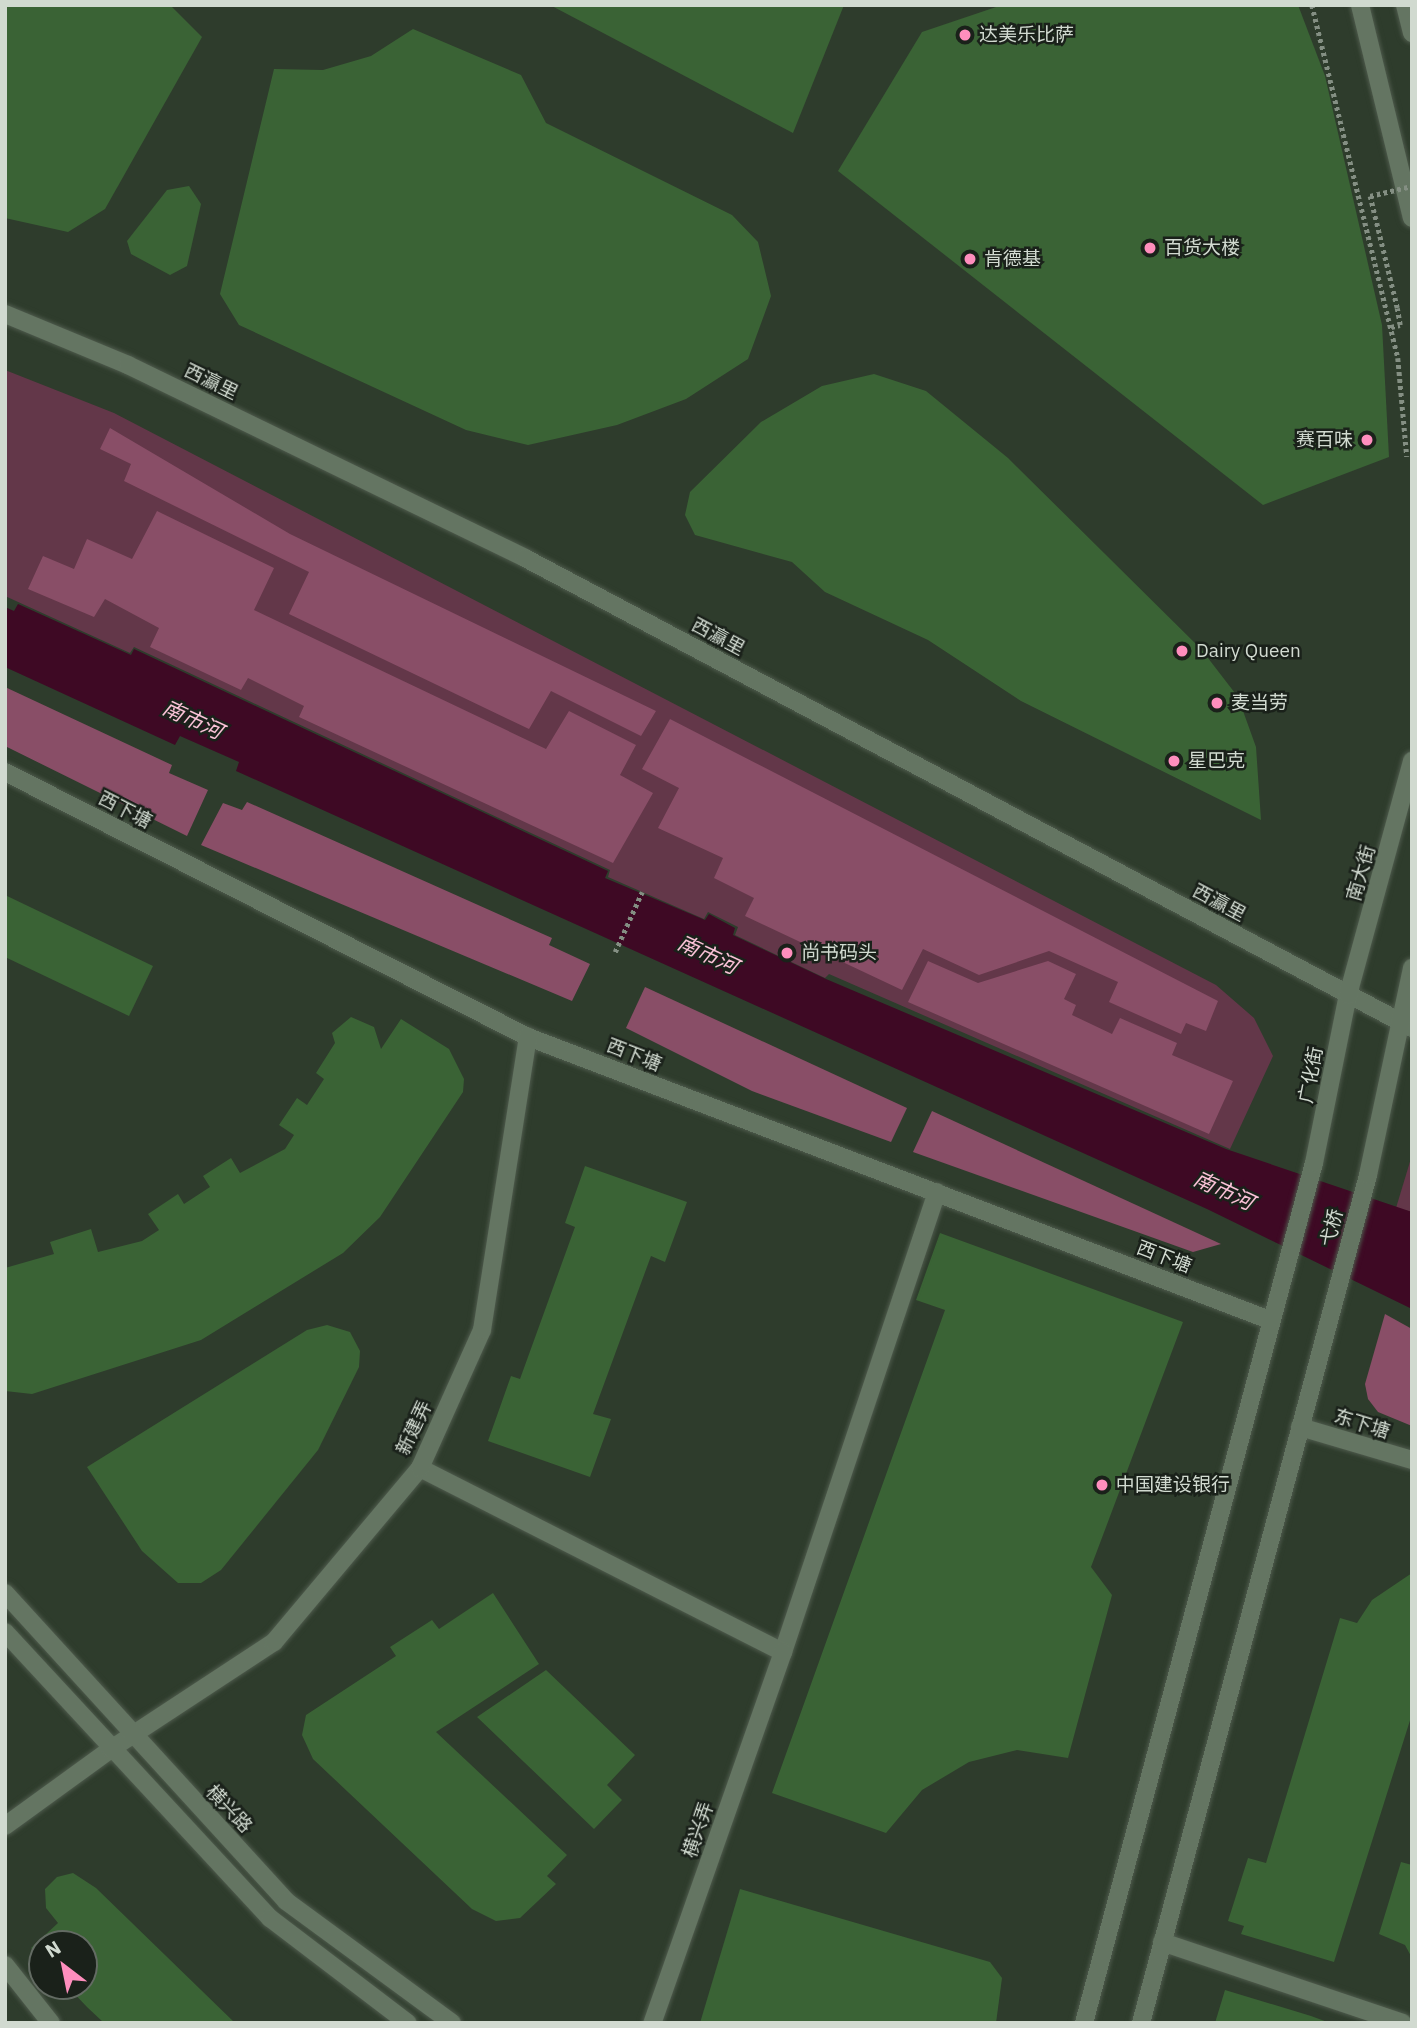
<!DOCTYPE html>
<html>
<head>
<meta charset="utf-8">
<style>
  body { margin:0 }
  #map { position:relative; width:1417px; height:2028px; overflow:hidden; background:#2e3c2c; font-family:"IBM Plex Sans","Noto Sans SC",sans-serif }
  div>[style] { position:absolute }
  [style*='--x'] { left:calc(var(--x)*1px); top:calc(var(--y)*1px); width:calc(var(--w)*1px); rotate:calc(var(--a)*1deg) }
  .green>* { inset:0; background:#633749 }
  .forest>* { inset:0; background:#894e67 }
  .water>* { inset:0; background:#3e0924 }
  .building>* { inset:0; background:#3a6335 }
  .path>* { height:4.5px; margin-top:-2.25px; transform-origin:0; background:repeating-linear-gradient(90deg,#848f83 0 3.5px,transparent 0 7px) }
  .roads { filter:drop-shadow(0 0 2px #4e5a4c) drop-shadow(0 0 2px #4e5a4c) }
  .service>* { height:18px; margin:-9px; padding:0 9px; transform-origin:9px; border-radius:9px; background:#647562 }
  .minor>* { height:18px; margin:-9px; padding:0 9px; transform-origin:9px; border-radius:9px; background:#647562 }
  .tertiary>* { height:18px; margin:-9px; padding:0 9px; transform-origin:9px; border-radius:9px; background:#647562 }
  .secondary>* { height:18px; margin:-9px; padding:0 9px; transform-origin:9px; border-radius:9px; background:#647562 }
  .path-bridge>* { height:4.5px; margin-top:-2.25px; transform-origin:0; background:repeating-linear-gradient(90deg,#848f83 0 3.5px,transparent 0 7px) }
  .dots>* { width:19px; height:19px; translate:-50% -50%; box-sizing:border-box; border:4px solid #1a211a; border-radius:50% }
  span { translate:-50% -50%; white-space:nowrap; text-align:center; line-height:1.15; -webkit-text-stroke:5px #1a211a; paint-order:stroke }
  .poi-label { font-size:19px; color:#d1dad0 }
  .left { translate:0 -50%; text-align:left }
  .right { translate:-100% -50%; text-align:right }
  .street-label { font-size:19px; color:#d1dad0 }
  .water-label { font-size:21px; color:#fac2d7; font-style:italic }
  .frame { position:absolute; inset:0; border:7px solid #d1dad0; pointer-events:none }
  .north { position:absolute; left:28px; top:1930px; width:70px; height:70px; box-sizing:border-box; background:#1a211a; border:2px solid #636b63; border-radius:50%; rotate:328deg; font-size:19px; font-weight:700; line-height:28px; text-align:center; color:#d1dad0 }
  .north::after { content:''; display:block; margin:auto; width:24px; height:32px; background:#fe8ebd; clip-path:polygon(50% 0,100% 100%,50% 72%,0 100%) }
</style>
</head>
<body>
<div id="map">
  <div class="green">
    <div style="clip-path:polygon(5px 370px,114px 413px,1216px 985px,1254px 1018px,1273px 1056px,1230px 1149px,829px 974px,825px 978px,735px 935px,738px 927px,708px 912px,704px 919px,608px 877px,610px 870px,134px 647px,130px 653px,5px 596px)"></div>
    <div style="clip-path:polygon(1412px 1155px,1412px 1212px,1396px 1208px)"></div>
  </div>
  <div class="forest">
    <div style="clip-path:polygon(110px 428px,290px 534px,656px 711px,641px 736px,551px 691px,529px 729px,289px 614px,309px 572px,124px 481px,131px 464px,100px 449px)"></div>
    <div style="clip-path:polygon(157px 511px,274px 568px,254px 610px,546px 749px,569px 711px,636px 745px,620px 775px,653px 793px,613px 863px,299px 717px,304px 706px,248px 678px,241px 690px,150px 647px,159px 628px,105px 599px,94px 617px,28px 589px,43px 556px,74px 569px,87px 539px,132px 559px)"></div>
    <div style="clip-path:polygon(5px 687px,172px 765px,169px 773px,208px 790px,187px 836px,5px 746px)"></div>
    <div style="clip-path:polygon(670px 719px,1218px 1001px,1206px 1031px,1186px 1023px,1181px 1034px,1109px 1002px,1118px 982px,1049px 951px,979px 975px,923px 949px,902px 990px,745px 916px,754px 898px,714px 878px,723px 858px,658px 828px,679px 788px,642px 769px)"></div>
    <div style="clip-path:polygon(247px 802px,552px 938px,549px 945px,590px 964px,572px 1001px,201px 845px,223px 803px,242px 810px)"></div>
    <div style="clip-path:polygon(928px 961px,978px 983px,1048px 961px,1076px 974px,1064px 999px,1076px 1005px,1072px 1015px,1112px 1034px,1120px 1018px,1177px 1043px,1172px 1055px,1233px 1081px,1209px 1134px,908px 1002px)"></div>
    <div style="clip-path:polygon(645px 987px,907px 1108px,891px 1142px,752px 1091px,626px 1028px)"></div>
    <div style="clip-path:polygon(932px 1111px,1221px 1244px,1193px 1252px,913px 1152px)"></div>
    <div style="clip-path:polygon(1385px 1314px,1412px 1329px,1412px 1426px,1378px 1412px,1368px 1399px,1365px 1384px)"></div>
  </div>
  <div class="water">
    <div style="clip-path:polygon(18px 604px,131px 655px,134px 649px,608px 871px,605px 878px,705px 920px,709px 914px,735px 928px,733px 935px,826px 979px,1226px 1149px,1412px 1212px,1412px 1309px,1207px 1209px,236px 771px,239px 762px,180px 736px,175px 745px,5px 667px,5px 607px,14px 611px)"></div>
  </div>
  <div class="building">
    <div style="clip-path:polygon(5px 5px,170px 5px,202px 37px,105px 209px,68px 232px,5px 218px)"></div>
    <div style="clip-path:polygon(550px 5px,844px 5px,793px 133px)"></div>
    <div style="clip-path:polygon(1002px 5px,1298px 5px,1325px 76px,1382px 325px,1389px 457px,1263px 505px,838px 171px,922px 32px)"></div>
    <div style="clip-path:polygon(413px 29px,521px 75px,546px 123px,732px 215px,758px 242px,771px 296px,748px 359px,686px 399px,617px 425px,528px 445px,466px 430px,239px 325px,220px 294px,274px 69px,323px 70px,371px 56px)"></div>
    <div style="clip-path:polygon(189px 186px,201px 204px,187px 266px,170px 275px,131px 254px,127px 241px,167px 190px)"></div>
    <div style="clip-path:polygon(874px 374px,926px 391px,1008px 458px,1201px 649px,1238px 697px,1256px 747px,1261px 820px,1021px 701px,928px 640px,825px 592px,792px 562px,695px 535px,685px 515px,690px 492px,761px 422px,822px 386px)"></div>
    <div style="clip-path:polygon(5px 895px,153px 966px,129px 1016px,5px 957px)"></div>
    <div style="clip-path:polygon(351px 1017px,374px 1027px,381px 1049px,401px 1019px,449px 1049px,464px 1079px,463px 1092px,380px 1217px,343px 1253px,201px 1340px,32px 1394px,5px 1391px,5px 1268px,54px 1254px,50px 1242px,91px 1229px,98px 1252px,142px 1241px,159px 1230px,148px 1214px,178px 1194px,184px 1204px,210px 1187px,203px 1176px,231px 1158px,240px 1173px,285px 1149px,294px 1135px,279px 1125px,297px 1098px,307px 1105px,324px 1079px,316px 1073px,335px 1043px,332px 1033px)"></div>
    <div style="clip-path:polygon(585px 1166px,687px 1202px,665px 1262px,651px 1256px,593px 1414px,611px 1419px,590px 1477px,488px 1441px,511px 1376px,520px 1379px,575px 1227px,565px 1223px)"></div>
    <div style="clip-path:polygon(940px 1233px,1183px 1322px,1091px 1567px,1112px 1595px,1068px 1758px,1017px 1750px,969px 1762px,922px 1790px,886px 1833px,772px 1793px,945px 1310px,916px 1300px)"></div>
    <div style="clip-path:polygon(327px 1325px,350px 1332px,360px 1351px,359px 1367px,318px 1450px,221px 1570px,201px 1583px,178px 1583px,142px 1551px,87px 1467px,307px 1330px)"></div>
    <div style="clip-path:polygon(1412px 1573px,1412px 1714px,1334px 1962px,1241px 1934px,1244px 1926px,1228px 1921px,1248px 1858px,1266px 1863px,1340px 1618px,1357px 1623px,1372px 1600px)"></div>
    <div style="clip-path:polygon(493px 1593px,539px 1664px,436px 1732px,567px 1855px,547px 1876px,556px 1884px,520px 1918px,496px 1921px,472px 1909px,313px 1759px,302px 1735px,306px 1715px,396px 1656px,390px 1647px,432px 1620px,439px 1629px)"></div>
    <div style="clip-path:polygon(546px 1670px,635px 1755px,607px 1785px,622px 1800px,594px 1829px,477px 1717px)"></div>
    <div style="clip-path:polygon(1401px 1862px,1412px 1865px,1412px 1958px,1405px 1945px,1379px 1934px)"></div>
    <div style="clip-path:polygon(73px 1873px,96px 1888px,235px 2023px,104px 2023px,87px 2007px,67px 1986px,84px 1986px,84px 1944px,42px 1944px,42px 1960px,31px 1948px,58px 1923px,46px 1908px,45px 1889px,57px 1877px)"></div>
    <div style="clip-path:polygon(740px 1889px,990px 1962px,1002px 1978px,996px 2023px,700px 2023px)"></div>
    <div style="clip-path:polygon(1225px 1990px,1311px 2016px,1330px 2023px,1215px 2023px)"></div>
  </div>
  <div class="path">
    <div style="--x:1312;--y:5;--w:363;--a:76.3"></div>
    <div style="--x:1398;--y:358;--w:99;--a:84.8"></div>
    <div style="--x:1391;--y:327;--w:9;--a:-13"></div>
    <div style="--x:1400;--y:325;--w:17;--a:-100"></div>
    <div style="--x:615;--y:952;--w:66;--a:-65.8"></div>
  </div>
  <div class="roads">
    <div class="service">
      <div style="--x:783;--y:1652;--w:485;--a:-71.5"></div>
      <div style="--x:5;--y:1826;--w:131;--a:-36"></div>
      <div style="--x:1162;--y:1942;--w:254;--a:18.6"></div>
      <div style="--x:5;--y:1965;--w:74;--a:51.6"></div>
    </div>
    <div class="minor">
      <div style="--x:5;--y:314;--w:133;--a:22.5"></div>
      <div style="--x:128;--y:365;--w:441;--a:25.9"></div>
      <div style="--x:525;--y:558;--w:1004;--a:27.92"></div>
      <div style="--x:5;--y:772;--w:586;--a:26.87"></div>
      <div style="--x:528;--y:1037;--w:796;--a:20.89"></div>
      <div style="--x:1300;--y:1427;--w:117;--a:16.4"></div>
      <div style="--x:420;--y:1468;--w:407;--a:26.9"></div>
      <div style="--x:783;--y:1652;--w:393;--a:109.4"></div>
      <div style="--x:111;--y:1749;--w:195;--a:-33.3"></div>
      <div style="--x:274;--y:1642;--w:227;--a:-50"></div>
      <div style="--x:420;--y:1468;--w:151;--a:-65.8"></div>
      <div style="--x:482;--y:1330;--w:297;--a:-81.1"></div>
    </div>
    <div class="tertiary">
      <div style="--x:5;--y:1593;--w:417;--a:47.6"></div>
      <div style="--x:286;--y:1901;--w:206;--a:36.3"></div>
      <div style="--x:5;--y:1632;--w:390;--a:47.2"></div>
      <div style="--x:270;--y:1918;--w:173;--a:37.3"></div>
    </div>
    <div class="secondary">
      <div style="--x:1360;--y:5;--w:219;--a:76.3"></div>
      <div style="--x:1405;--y:5;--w:29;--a:76"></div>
      <div style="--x:1084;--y:2023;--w:890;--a:-75.03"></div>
      <div style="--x:1314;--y:1163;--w:171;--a:-78.6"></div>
      <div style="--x:1348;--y:995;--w:243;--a:-74.7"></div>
      <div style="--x:1141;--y:2023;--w:878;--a:-75.01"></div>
      <div style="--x:1368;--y:1175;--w:212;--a:-78"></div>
    </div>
  </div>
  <div class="path-bridge">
    <div style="--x:1397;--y:308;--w:115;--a:-103.6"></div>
    <div style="--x:1370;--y:196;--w:43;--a:-13.4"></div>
  </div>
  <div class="dots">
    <div style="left:965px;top:35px;background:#fe8ebd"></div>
    <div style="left:1150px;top:248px;background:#fe8ebd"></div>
    <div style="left:970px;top:259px;background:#fe8ebd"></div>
    <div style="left:1367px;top:440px;background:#fe8ebd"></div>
    <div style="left:1182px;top:651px;background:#fe8ebd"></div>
    <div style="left:1217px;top:703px;background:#fe8ebd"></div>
    <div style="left:1174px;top:761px;background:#fe8ebd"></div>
    <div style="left:787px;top:953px;background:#fe8ebd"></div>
    <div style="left:1102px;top:1485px;background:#fe8ebd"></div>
  </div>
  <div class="poi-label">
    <span class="left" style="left:979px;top:35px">达美乐比萨</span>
    <span class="left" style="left:1164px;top:248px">百货大楼</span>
    <span class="left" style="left:984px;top:259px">肯德基</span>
    <span class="right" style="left:1353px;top:440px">赛百味</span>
    <span class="left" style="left:1196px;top:651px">Dairy Queen</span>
    <span class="left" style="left:1231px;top:703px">麦当劳</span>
    <span class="left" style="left:1188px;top:761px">星巴克</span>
    <span class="left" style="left:801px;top:953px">尚书码头</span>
    <span class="left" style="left:1116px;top:1485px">中国建设银行</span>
  </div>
  <div class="street-label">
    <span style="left:211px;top:382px;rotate:26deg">西瀛里</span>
    <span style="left:718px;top:637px;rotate:28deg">西瀛里</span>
    <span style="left:125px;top:810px;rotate:27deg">西下塘</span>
    <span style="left:1361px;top:873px;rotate:-74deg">南大街</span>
    <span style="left:1219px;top:903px;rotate:28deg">西瀛里</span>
    <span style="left:634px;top:1055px;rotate:21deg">西下塘</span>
    <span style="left:1311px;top:1075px;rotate:-79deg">广化街</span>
    <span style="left:1332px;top:1228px;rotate:-75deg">弋桥</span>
    <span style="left:1164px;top:1257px;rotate:21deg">西下塘</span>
    <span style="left:1362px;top:1424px;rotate:17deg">东下塘</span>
    <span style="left:414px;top:1428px;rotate:-65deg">新建弄</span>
    <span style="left:229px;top:1809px;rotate:47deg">横兴路</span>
    <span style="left:698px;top:1830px;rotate:-71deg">横兴弄</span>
  </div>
  <div class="water-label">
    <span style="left:193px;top:719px;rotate:25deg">南市河</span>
    <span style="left:708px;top:954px;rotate:25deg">南市河</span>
    <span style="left:1224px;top:1190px;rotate:25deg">南市河</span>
  </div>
  <div class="frame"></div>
  <div class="north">N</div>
</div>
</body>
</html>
